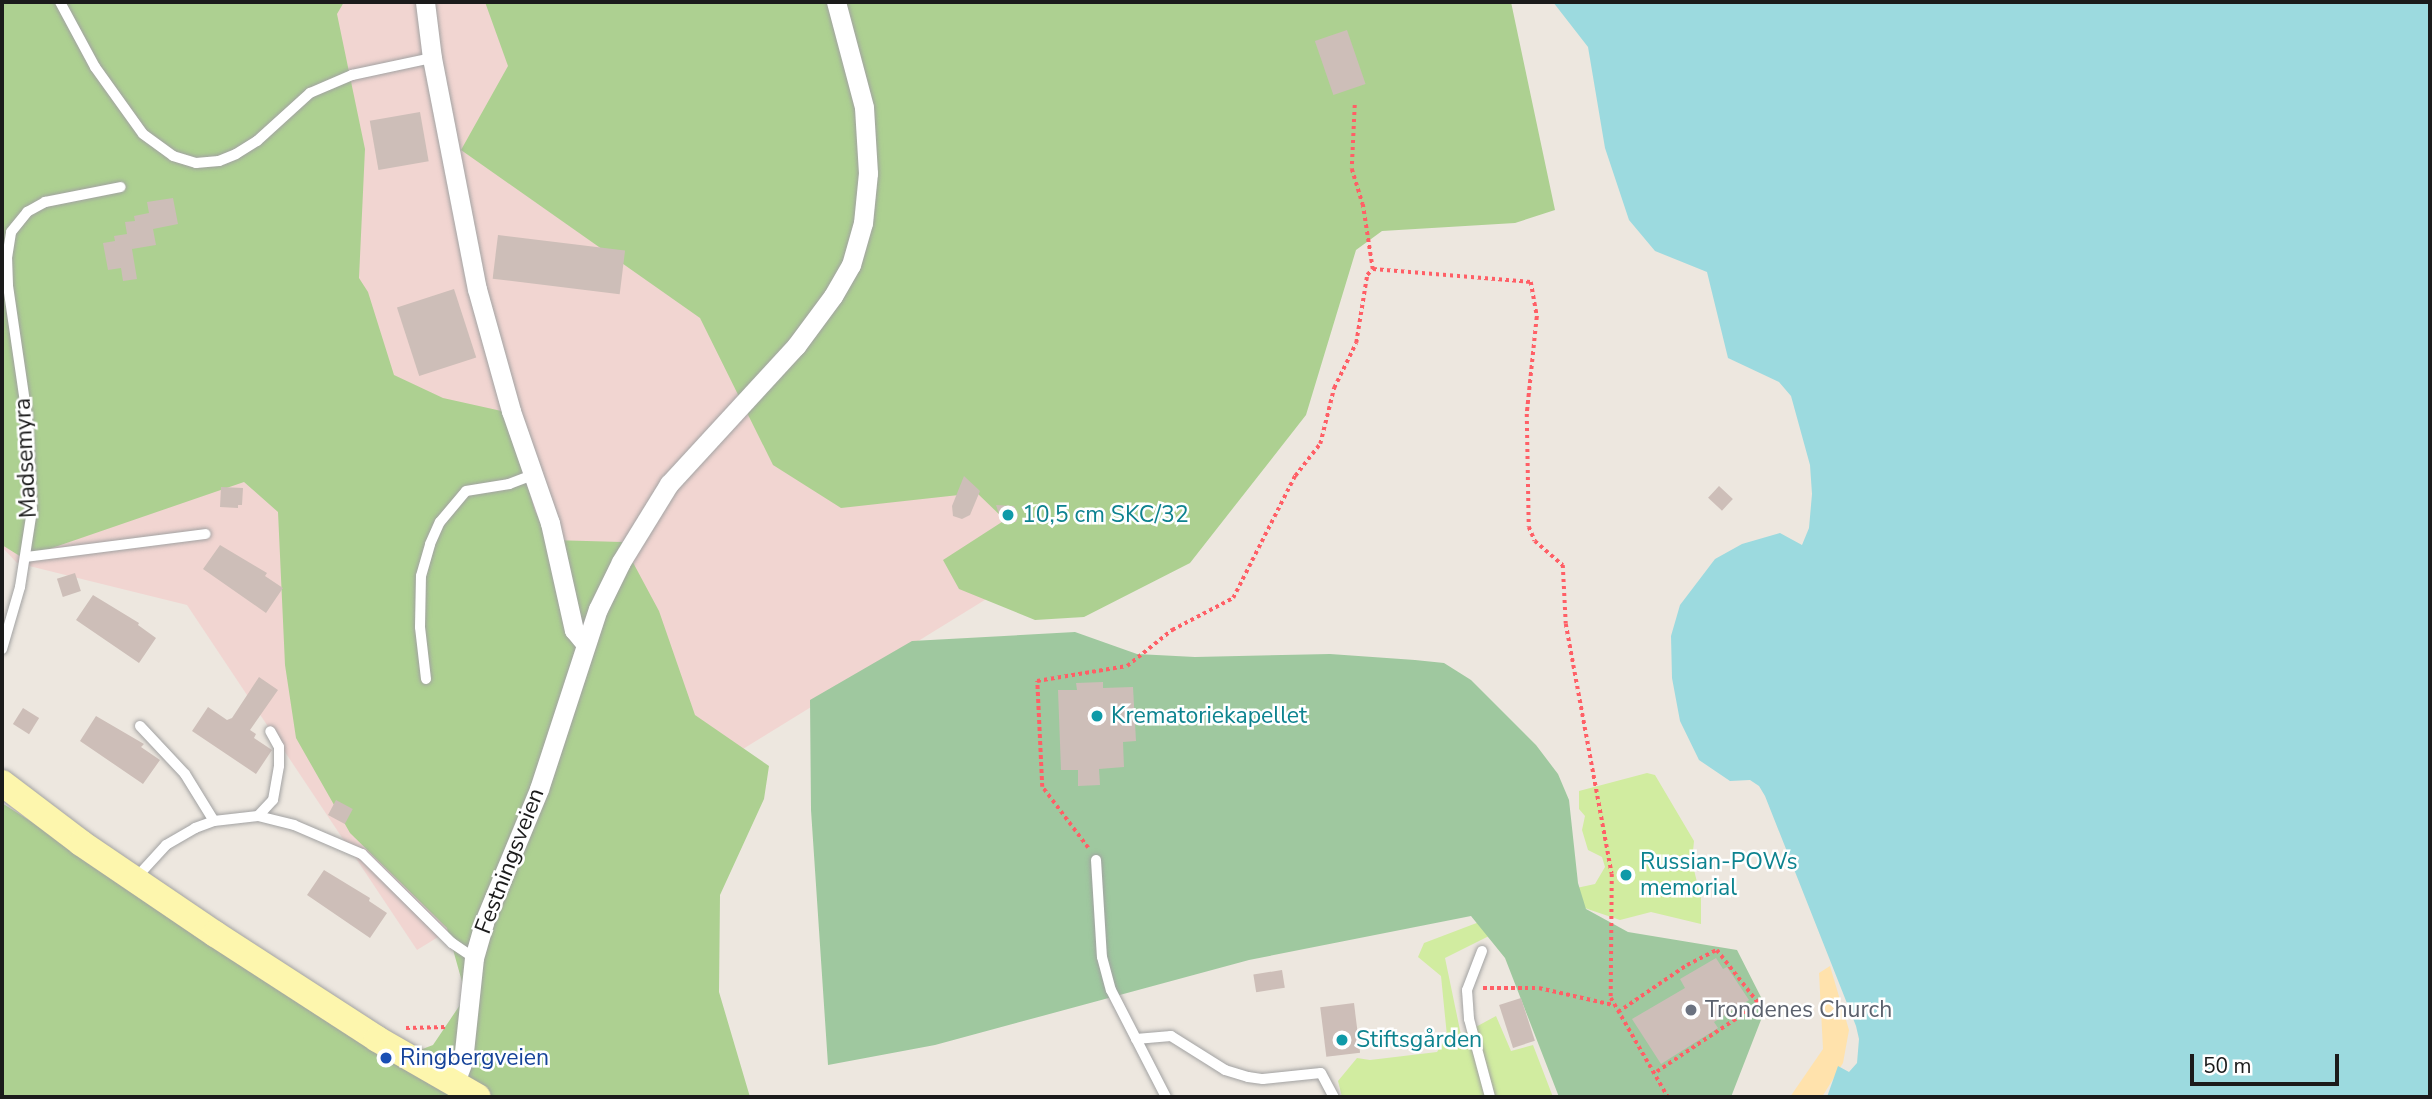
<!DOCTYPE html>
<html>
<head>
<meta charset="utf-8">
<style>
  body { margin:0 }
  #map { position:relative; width:2432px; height:1099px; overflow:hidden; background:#ede7df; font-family:"Nunito Sans",sans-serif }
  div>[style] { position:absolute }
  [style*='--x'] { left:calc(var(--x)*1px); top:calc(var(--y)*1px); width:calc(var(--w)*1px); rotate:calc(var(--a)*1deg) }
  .military>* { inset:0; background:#f1d5d1 }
  .grass>* { inset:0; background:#d1eca0 }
  .forest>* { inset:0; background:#add091 }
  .sand>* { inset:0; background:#ffe2ac }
  .cemetery>* { inset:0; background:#9fc89f }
  .water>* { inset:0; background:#9cdadf }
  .building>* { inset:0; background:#cdbeb8; transform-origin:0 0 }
  .path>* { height:3.5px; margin-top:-1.75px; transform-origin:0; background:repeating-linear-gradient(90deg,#ff5f66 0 3.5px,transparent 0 7px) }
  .roads { filter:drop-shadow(0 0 2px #a2a2a2) drop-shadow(0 0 2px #a2a2a2) }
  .lane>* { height:10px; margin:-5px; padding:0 5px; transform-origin:5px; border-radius:5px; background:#fff }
  .street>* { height:19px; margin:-9.5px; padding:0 9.5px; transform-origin:9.5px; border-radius:9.5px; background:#fff }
  .secondary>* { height:26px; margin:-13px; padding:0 13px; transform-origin:13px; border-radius:13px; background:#fdf6ad }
  .dots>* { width:19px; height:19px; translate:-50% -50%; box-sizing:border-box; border:4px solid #fff; border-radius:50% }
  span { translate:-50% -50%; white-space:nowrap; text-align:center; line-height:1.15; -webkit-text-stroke:5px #fff; paint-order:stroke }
  .street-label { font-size:23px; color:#1b1b1b }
  .culture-label { font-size:23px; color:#0d838f }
  .left { translate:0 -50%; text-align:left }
  .worship-label { font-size:23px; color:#5b616d }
  .transit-label { font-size:23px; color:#164399 }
  .frame { position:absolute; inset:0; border:4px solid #1b1b1b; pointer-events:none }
  .scale { position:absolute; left:2190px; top:1054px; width:149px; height:32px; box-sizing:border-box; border:4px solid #1b1b1b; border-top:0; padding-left:9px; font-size:21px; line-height:24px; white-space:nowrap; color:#1b1b1b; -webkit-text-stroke:5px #fff; paint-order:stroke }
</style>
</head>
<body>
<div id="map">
  <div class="military">
    <div style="clip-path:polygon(2px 2px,1465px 2px,1082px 540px,417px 950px,187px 605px,17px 563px,2px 547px)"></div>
  </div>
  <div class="grass">
    <div style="clip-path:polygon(1647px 773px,1655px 775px,1694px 841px,1692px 862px,1701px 898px,1701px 924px,1651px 912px,1620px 920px,1561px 900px,1445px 958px,1461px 1035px,1496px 1016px,1511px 1051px,1533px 1045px,1553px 1097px,1342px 1097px,1338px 1081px,1357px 1058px,1370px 1060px,1437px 1052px,1447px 1036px,1441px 976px,1418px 957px,1424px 943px,1558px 892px,1595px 884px,1605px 867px,1602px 857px,1588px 850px,1582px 830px,1585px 816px,1579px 809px,1579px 791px)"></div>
  </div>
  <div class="forest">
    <div style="clip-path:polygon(2px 2px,344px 2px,337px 14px,365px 149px,359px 278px,368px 292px,394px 375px,443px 398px,506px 412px,535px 511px,551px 540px,622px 542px,659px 611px,695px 715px,769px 766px,764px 799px,720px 895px,719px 992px,750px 1097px,2px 1097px,2px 803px,399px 1058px,433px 1045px,466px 996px,447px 928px,350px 833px,296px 738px,285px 665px,278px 512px,244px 482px,23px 558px,2px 545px)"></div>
    <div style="clip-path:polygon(485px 2px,1511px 2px,1555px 210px,1515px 223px,1382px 231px,1356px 250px,1306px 415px,1190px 563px,1084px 617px,1035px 620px,959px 589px,943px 560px,1005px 520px,977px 493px,841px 508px,773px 465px,700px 318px,461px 150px,508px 66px)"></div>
  </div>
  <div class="sand">
    <div style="clip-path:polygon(1830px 966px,1849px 1030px,1843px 1063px,1822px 1097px,1790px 1097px,1823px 1049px,1819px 973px)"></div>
  </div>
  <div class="cemetery">
    <div style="clip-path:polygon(1075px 632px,1137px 654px,1195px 657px,1330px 654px,1415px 660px,1444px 663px,1471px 680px,1536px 745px,1558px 774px,1569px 800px,1578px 883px,1586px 909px,1628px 932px,1737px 950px,1766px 1007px,1731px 1097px,1559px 1097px,1505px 958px,1471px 916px,1249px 960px,935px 1045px,828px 1065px,811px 810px,810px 700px,912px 641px)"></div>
  </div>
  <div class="water">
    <div style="clip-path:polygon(1553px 2px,2430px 2px,2430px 1097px,1827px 1097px,1838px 1066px,1849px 1072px,1857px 1063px,1859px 1039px,1856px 1026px,1765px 796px,1759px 786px,1750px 780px,1730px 781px,1699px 760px,1680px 721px,1672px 678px,1671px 636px,1680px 605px,1715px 559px,1742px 544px,1780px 533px,1802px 545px,1809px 528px,1812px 494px,1810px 465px,1791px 396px,1779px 382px,1728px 358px,1707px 272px,1655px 251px,1629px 220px,1605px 148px,1588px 47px)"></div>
  </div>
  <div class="building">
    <div style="left:1347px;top:30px;width:57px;height:34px;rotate:71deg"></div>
    <div style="left:420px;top:112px;width:50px;height:51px;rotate:80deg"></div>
    <div style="clip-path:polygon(173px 198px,178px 224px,153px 229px,156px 245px,132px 249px,137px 279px,123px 281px,121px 268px,108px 270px,103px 243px,115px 241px,114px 236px,127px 234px,125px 222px,135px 221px,134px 216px,149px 213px,147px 202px)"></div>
    <div style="left:498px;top:235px;width:128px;height:44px;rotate:7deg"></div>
    <div style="left:454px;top:289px;width:72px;height:60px;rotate:72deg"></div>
    <div style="clip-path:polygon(964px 476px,980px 491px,970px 515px,962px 519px,953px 516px,952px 506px)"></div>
    <div style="left:1719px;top:486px;width:19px;height:16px;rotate:43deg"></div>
    <div style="clip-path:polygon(221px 487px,243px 488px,242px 505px,238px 505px,238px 508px,220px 507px)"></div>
    <div style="clip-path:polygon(996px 505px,1014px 506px,1018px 515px,1016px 522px,1002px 523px)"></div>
    <div style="clip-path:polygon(220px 545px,267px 573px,265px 576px,283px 588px,266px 613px,203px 569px)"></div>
    <div style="left:75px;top:573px;width:19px;height:19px;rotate:72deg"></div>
    <div style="clip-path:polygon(93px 595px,139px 623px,138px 625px,156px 638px,139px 663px,76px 620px)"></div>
    <div style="clip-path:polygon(259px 677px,278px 690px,250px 730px,256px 734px,254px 738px,272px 750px,256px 774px,192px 731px,208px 707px,227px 720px,232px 718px)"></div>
    <div style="clip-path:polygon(1103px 682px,1103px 688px,1133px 687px,1136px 741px,1123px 742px,1124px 767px,1099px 769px,1100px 785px,1078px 786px,1078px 770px,1061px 770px,1058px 690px,1077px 690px,1076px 683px)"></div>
    <div style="left:23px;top:708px;width:19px;height:19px;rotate:32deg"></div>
    <div style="clip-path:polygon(96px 716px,144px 744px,141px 747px,160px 760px,143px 784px,80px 741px)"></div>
    <div style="left:336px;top:800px;width:19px;height:17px;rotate:28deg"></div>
    <div style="clip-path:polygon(324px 870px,370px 898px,369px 901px,387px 913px,370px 938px,307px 895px)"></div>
    <div style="clip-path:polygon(1716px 958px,1723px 969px,1727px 967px,1749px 1000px,1714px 1022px,1718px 1028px,1661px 1064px,1632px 1019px,1685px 988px,1680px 979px)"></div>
    <div style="left:1282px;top:970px;width:18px;height:29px;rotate:81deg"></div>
    <div style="left:1521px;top:998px;width:45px;height:23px;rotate:72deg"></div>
    <div style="left:1354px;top:1003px;width:50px;height:34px;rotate:83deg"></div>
  </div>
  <div class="path">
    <div style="--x:1355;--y:105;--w:64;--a:92.7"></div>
    <div style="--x:1352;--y:169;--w:37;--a:73"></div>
    <div style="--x:1363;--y:204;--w:66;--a:81.3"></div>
    <div style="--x:1088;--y:848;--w:76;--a:-127"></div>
    <div style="--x:1042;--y:787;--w:106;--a:-92.7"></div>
    <div style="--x:1037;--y:681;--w:91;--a:-9.5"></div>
    <div style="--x:1127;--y:666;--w:58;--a:-38.7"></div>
    <div style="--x:1172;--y:630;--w:69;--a:-27.7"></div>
    <div style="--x:1233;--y:598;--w:137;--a:-63.1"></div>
    <div style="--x:1295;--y:476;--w:41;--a:-52"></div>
    <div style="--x:1320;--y:444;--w:58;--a:-76"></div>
    <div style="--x:1334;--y:388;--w:50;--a:-63.9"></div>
    <div style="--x:1356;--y:343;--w:69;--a:-80.8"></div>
    <div style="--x:1367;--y:275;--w:8;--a:-45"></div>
    <div style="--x:1373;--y:269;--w:159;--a:4.7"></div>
    <div style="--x:1531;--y:282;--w:36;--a:80"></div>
    <div style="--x:1537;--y:317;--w:98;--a:95.9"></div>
    <div style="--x:1527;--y:414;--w:113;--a:89"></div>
    <div style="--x:1529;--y:527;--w:15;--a:67"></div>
    <div style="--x:1535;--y:541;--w:37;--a:41"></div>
    <div style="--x:1563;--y:565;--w:59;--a:87.1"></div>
    <div style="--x:1566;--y:624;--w:254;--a:79.6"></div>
    <div style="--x:1612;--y:874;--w:124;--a:90.5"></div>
    <div style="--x:1611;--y:998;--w:114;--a:60.1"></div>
    <div style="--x:1483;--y:988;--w:56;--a:0"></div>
    <div style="--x:1539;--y:988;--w:76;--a:12.9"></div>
    <div style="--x:1618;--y:1012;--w:83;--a:-34.3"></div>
    <div style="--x:1687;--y:965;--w:34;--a:-27"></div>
    <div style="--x:1717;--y:950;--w:68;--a:52.1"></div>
    <div style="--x:1759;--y:1004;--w:126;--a:146.3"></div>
    <div style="--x:406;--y:1028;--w:41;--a:-1.4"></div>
  </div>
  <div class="roads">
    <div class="lane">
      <div style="--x:60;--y:2;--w:74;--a:61.7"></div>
      <div style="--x:95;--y:67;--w:82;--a:54.4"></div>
      <div style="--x:143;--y:134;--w:37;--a:36"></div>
      <div style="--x:173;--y:156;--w:24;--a:17"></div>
      <div style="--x:196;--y:163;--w:23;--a:-5"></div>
      <div style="--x:219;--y:161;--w:18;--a:-22"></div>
      <div style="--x:236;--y:154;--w:25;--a:-32"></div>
      <div style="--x:257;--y:141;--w:72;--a:-42.2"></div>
      <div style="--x:310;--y:93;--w:46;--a:-23.2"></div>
      <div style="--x:352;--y:75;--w:82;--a:-12"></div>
      <div style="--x:26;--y:557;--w:181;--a:-7.3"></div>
      <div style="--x:2;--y:649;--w:65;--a:-73.8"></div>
      <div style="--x:20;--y:587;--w:78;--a:-81.1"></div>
      <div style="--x:32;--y:510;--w:94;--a:-93"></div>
      <div style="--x:27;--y:416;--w:132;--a:-98.3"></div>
      <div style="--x:8;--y:285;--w:27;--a:-92"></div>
      <div style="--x:7;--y:258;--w:26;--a:-81"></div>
      <div style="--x:11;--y:232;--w:26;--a:-51"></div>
      <div style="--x:27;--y:212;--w:21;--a:-29"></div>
      <div style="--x:45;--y:202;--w:77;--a:-11.2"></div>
      <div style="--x:426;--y:679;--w:52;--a:-96.6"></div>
      <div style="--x:420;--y:627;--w:51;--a:-88.9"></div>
      <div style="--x:421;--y:576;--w:33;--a:-74"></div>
      <div style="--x:430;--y:544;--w:24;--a:-66"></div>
      <div style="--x:440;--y:522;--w:40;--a:-50"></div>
      <div style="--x:466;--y:491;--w:44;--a:-9.2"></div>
      <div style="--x:509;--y:484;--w:28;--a:-21"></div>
      <div style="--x:140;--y:726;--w:66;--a:46.8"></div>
      <div style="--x:185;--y:774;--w:55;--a:58.3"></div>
      <div style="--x:258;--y:816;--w:37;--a:14"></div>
      <div style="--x:294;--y:825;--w:74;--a:23.1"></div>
      <div style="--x:362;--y:854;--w:127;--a:44.7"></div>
      <div style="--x:452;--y:943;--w:27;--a:34"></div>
      <div style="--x:1096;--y:860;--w:97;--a:86.5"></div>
      <div style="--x:1102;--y:957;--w:34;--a:75"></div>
      <div style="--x:1111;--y:990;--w:120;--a:62.8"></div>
      <div style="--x:135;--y:879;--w:46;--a:-47.6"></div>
      <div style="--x:166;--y:845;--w:34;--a:-30"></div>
      <div style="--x:195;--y:828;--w:20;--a:-20"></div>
      <div style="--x:214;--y:821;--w:44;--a:-6.5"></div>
      <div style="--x:258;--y:816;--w:22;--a:-47"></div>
      <div style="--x:273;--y:800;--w:35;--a:-80"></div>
      <div style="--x:279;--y:766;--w:19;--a:-90"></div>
      <div style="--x:279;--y:747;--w:18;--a:-119"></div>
      <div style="--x:1482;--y:951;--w:42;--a:111"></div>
      <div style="--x:1467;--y:990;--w:29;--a:86"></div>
      <div style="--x:1469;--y:1019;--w:81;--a:74.9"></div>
      <div style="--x:1136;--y:1039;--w:35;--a:-5"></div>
      <div style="--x:1171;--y:1036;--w:64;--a:32.2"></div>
      <div style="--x:1225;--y:1070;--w:24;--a:17"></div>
      <div style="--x:1248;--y:1077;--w:15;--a:8"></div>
      <div style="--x:1263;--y:1079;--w:58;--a:-5.9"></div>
      <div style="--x:1321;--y:1073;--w:27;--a:62"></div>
    </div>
    <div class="street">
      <div style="--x:425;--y:2;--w:56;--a:82.9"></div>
      <div style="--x:432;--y:58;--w:235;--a:79"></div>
      <div style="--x:477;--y:289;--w:127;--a:74.4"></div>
      <div style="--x:511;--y:411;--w:119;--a:70.8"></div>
      <div style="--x:550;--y:523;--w:110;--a:77.4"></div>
      <div style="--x:574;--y:630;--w:17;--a:50"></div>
      <div style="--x:455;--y:1082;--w:22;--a:-69"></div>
      <div style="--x:463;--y:1061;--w:104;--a:-83.9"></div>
      <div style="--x:474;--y:958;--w:37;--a:-74"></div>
      <div style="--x:484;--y:922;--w:144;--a:-67.5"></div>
      <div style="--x:539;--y:789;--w:189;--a:-71.9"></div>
      <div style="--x:598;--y:609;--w:52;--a:-63.9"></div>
      <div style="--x:621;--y:562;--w:92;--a:-58.4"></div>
      <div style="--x:669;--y:484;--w:188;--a:-47.4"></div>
      <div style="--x:796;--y:346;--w:62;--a:-53.5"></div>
      <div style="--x:833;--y:296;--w:36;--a:-60"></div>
      <div style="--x:851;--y:265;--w:44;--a:-74.1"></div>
      <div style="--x:863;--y:223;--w:50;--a:-84.3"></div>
      <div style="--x:868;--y:173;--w:66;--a:-93.5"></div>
      <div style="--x:864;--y:107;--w:109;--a:-104.9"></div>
    </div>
    <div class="secondary">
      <div style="--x:2;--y:783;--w:99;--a:37.2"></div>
      <div style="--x:81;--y:843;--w:162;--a:34.2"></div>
      <div style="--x:215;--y:934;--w:193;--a:32.9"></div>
      <div style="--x:377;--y:1039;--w:116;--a:29.9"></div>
    </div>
  </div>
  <div class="dots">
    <div style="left:1008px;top:515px;background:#0f9aa8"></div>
    <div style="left:1097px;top:716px;background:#0f9aa8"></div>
    <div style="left:1626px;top:875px;background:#0f9aa8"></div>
    <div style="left:1691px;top:1010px;background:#6b7280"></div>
    <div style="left:1342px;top:1040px;background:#0f9aa8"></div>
    <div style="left:386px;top:1058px;background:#1a4fb4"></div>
  </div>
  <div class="street-label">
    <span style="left:26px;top:458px;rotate:-93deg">Madsemyra</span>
    <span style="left:510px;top:861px;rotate:-69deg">Festningsveien</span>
  </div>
  <div class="culture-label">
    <span class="left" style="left:1022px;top:515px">10,5 cm SKC/32</span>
    <span class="left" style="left:1111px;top:716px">Krematoriekapellet</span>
    <span class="left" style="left:1640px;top:875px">Russian-POWs<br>memorial</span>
    <span class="left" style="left:1356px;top:1040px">Stiftsgården</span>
  </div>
  <div class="worship-label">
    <span class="left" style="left:1705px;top:1010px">Trondenes Church</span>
  </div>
  <div class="transit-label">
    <span class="left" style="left:400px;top:1058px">Ringbergveien</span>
  </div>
  <div class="frame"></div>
  <div class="scale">50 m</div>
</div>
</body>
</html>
